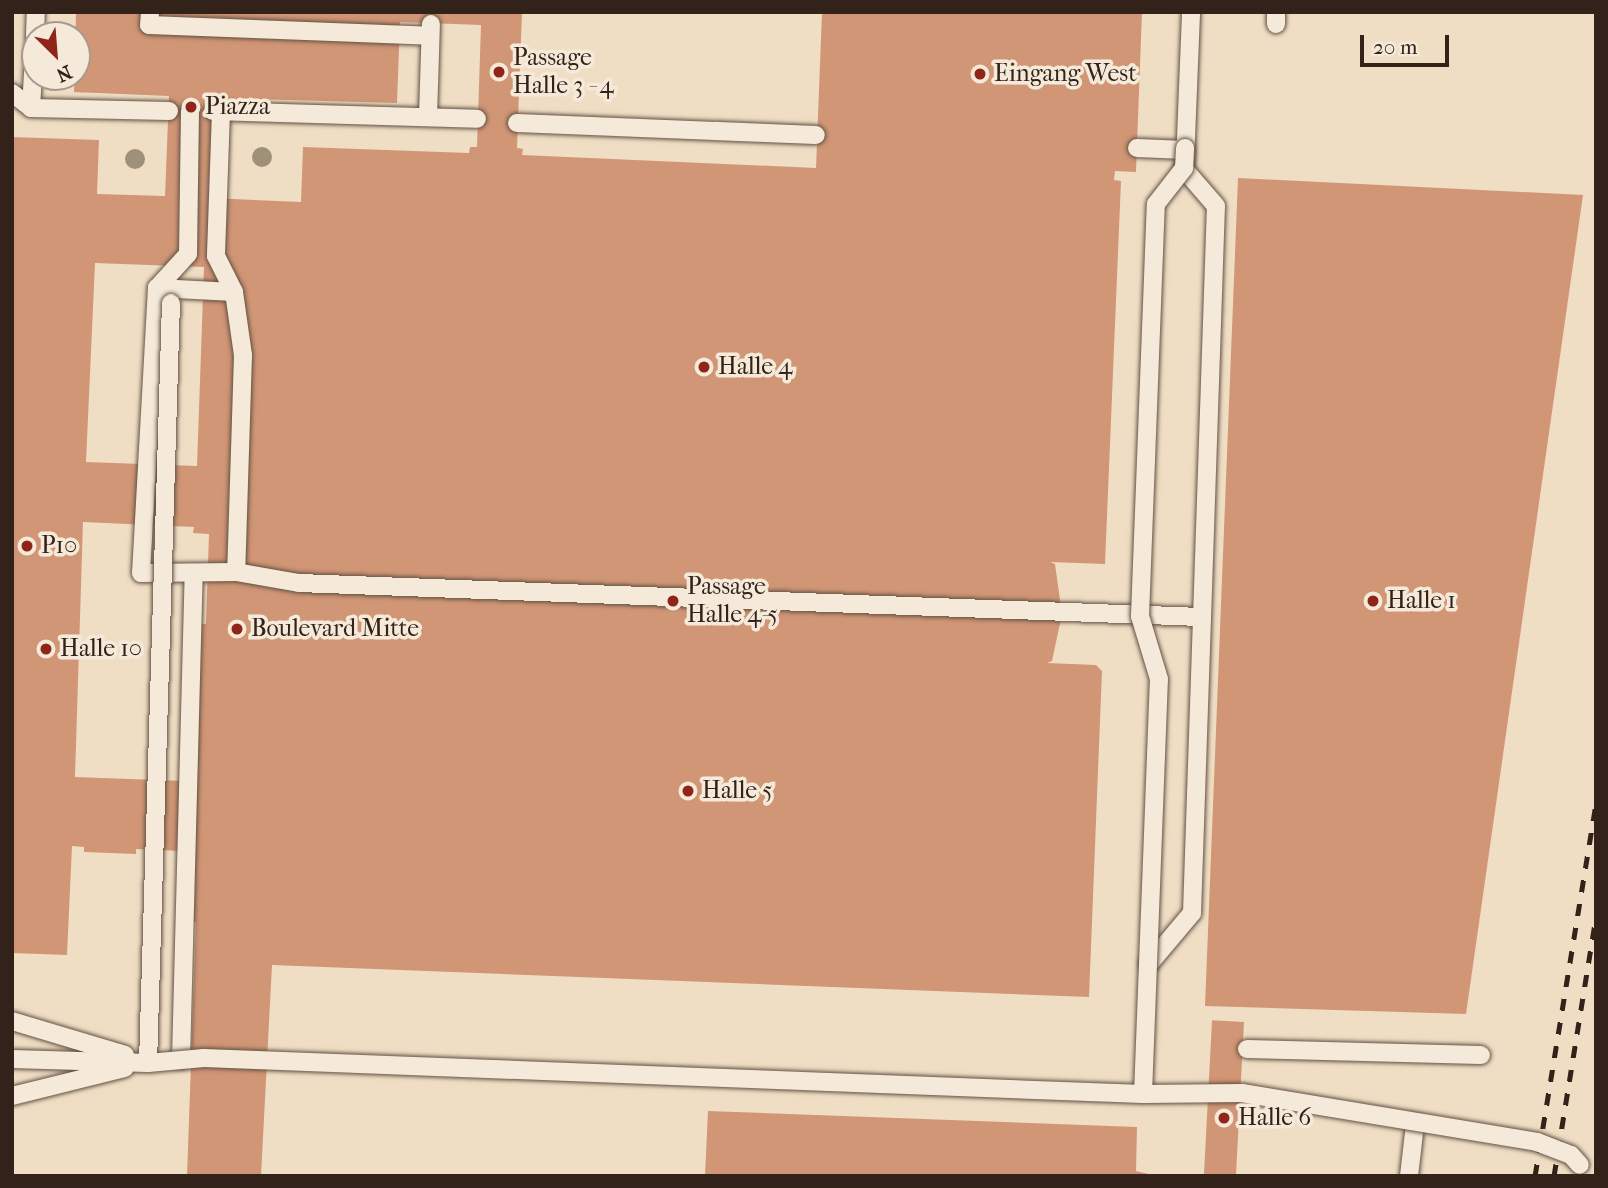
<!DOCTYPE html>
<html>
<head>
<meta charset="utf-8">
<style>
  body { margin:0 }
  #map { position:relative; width:1608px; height:1188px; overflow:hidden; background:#f0dec4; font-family:"IM FELL French Canon",serif }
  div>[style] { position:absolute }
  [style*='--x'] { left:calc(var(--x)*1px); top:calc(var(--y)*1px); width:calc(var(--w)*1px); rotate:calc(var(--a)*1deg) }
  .building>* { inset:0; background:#d19675; transform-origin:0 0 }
  .roads { filter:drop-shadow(0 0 2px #625144) drop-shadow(0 0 2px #625144) }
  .service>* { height:18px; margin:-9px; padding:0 9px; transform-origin:9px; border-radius:9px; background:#f5ead9 }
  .rail>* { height:5px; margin-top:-2.5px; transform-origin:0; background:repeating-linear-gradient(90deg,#332219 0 12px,transparent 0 24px) }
  .bridges { filter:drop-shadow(0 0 2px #625144) drop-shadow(0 0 2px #625144) }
  .service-bridge>* { height:18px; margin:-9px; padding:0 9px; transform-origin:9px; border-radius:9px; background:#f5ead9 }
  .trees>* { width:20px; height:20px; margin:-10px; border-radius:50%; background:#9f907a }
  .dots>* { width:19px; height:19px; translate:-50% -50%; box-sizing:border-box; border:4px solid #f5ead9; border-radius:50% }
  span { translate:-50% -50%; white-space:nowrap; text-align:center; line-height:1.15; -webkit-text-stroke:7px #f5ead9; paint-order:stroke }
  .poi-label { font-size:24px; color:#332219 }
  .left { translate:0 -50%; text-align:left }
  .frame { position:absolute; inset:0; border:14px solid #332219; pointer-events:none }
  .north { position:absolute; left:21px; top:21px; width:70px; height:70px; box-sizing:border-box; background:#f5ead9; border:2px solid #a79a8c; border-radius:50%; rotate:155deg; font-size:19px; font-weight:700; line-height:28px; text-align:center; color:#332219 }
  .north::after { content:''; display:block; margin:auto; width:24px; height:32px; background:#8f2418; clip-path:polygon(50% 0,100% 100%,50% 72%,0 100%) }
  .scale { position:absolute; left:1360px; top:35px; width:89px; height:32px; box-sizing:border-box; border:4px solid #332219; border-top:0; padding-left:9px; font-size:21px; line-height:24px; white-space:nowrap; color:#332219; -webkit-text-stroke:5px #f5ead9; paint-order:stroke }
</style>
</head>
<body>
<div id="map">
  <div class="building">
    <div style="clip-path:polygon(evenodd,76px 12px,522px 12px,517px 148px,523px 149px,522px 155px,816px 168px,822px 12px,1142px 12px,1136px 172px,1115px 171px,1114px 180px,1121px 181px,1105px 564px,1050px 562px,1055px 564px,1062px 614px,1052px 661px,1047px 663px,1096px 665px,1102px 671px,1089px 997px,272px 965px,261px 1176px,187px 1176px,196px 922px,182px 921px,182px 851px,136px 849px,136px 854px,84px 852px,84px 847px,72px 846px,67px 955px,12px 953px,12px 137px,99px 140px,97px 194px,165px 196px,169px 96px,74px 92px,76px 12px,400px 22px,481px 25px,477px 147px,470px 147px,469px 153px,303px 147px,301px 202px,210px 198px,213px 98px,397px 103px,400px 22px,76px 12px,95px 263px,204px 267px,197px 466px,86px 462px,95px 263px,76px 12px,83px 522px,194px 527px,193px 533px,209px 534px,206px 624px,190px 624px,184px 781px,75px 777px,83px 522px)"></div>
    <div style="clip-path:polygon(1238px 178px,1583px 195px,1466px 1014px,1205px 1006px)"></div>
    <div style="left:1244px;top:1022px;width:154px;height:32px;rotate:93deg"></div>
    <div style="clip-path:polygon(708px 1111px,1137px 1127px,1136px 1171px,1157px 1176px,705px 1176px)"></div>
  </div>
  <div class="roads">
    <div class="service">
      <div style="--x:150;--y:12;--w:13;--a:94"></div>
      <div style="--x:149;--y:25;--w:281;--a:2.2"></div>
      <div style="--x:1276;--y:24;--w:12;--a:-90"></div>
      <div style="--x:35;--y:35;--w:23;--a:-88"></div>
      <div style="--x:12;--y:93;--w:24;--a:38"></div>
      <div style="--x:31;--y:108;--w:138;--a:1.2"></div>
      <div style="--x:31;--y:108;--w:69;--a:-86.7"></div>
      <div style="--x:190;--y:111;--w:143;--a:90.8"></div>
      <div style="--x:188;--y:254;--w:46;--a:132.4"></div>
      <div style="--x:157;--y:288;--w:285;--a:93.2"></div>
      <div style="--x:141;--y:573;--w:95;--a:-0.6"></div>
      <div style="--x:236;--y:572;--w:64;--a:9.9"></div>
      <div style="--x:299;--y:583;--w:904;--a:2.16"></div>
      <div style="--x:213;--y:111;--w:264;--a:1.7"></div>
      <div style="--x:221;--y:111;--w:145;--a:92"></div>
      <div style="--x:216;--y:256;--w:40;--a:63.4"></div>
      <div style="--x:234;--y:292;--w:64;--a:81.9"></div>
      <div style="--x:243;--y:355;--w:217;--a:91.8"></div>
      <div style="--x:428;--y:117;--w:93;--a:-88.2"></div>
      <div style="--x:517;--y:123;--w:299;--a:2.3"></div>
      <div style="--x:1137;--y:148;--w:48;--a:2.4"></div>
      <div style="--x:1185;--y:163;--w:151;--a:-87.7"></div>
      <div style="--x:157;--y:288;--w:77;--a:3"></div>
      <div style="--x:1149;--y:964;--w:67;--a:-49.9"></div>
      <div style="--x:1192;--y:913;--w:707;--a:-88.06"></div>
      <div style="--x:1216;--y:206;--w:49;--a:-130.9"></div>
      <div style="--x:1247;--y:1049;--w:234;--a:1.5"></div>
      <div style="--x:181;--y:1059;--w:486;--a:-88.5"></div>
      <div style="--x:1409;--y:1176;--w:52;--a:-83.4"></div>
    </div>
  </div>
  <div class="rail">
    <div style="--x:1535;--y:1176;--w:376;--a:-80.7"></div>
    <div style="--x:1554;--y:1176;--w:262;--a:-80.8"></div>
  </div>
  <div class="bridges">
    <div class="service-bridge">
      <div style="--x:12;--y:1021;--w:118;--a:16.7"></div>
      <div style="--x:12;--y:1059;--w:136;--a:1.7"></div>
      <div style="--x:148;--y:1063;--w:56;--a:-5.1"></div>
      <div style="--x:204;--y:1058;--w:940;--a:2.2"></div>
      <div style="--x:1143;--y:1094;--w:99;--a:-0.6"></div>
      <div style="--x:1242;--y:1093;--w:299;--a:9.4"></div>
      <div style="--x:1537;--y:1142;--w:36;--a:21"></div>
      <div style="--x:1571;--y:1155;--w:13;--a:48"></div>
      <div style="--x:148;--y:1063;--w:760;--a:-88.27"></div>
      <div style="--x:1143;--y:1094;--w:415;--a:-87.8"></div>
      <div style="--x:1159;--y:679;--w:66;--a:-106.8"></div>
      <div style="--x:1140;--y:616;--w:412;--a:-87.8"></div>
      <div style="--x:1156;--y:204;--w:46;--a:-52.1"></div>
      <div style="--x:1184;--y:168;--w:20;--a:-87"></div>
      <div style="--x:12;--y:1096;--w:116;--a:-13.9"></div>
    </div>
  </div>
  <div class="trees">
    <div style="left:262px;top:157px"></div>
    <div style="left:135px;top:159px"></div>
  </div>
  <div class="dots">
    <div style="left:499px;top:72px;background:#8f2418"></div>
    <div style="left:980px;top:74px;background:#8f2418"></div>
    <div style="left:191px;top:107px;background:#8f2418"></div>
    <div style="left:704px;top:367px;background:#8f2418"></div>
    <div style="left:27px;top:546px;background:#8f2418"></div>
    <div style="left:673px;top:601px;background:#8f2418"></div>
    <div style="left:1373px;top:601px;background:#8f2418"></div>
    <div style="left:237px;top:629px;background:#8f2418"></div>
    <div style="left:46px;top:649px;background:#8f2418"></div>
    <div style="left:688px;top:791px;background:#8f2418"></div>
    <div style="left:1224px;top:1118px;background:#8f2418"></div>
  </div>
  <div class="poi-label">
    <span class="left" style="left:513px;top:72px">Passage<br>Halle 3 - 4</span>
    <span class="left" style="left:994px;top:74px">Eingang West</span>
    <span class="left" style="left:205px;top:107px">Piazza</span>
    <span class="left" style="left:718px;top:367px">Halle 4</span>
    <span class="left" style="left:41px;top:546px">P10</span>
    <span class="left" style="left:687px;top:601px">Passage<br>Halle 4-5</span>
    <span class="left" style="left:1387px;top:601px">Halle 1</span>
    <span class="left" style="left:251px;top:629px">Boulevard Mitte</span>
    <span class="left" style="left:60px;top:649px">Halle 10</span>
    <span class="left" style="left:702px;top:791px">Halle 5</span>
    <span class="left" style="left:1238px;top:1118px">Halle 6</span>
  </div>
  <div class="frame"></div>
  <div class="north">N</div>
  <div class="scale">20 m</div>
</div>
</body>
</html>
